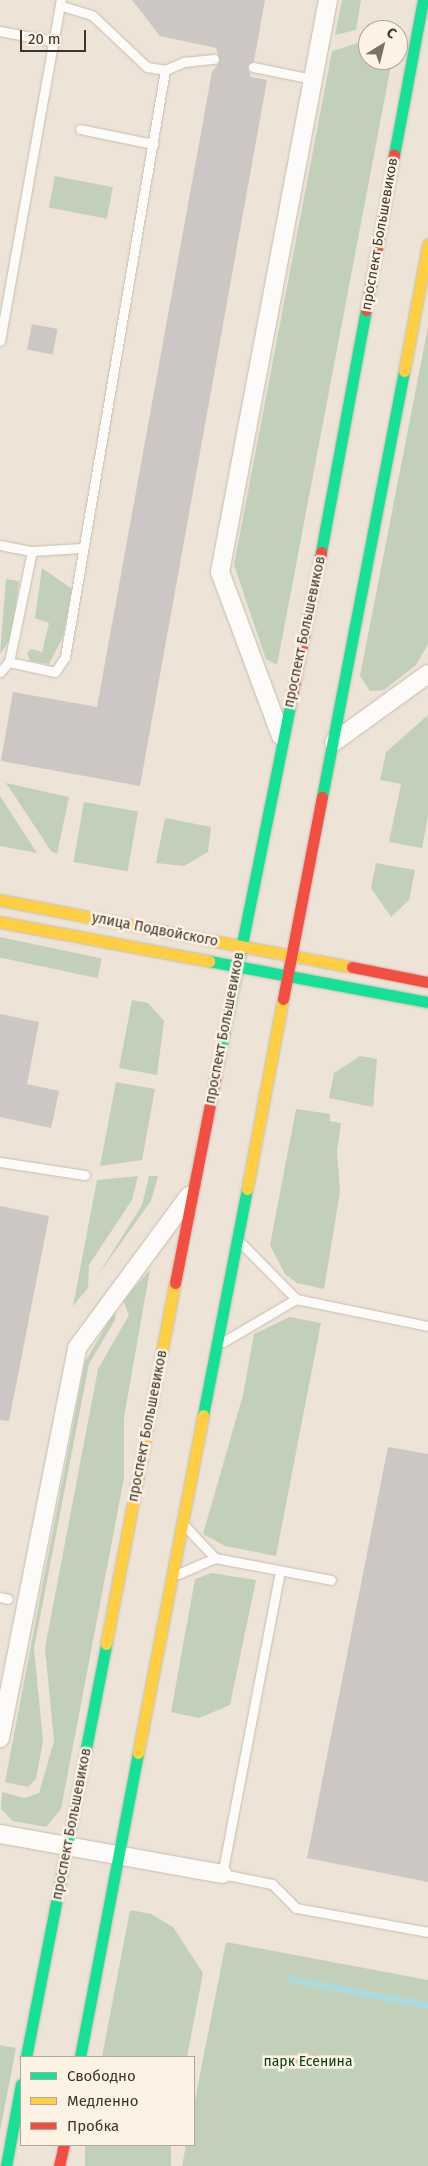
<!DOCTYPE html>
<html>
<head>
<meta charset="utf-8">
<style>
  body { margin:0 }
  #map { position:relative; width:428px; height:2166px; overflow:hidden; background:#ede3d6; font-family:"Fira Sans",sans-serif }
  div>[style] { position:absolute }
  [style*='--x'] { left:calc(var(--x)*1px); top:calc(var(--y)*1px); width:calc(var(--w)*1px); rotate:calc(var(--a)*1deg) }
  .green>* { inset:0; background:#c3d0b9; transform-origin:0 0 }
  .stream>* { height:7px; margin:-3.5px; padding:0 3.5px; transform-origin:3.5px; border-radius:3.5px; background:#addbdd }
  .building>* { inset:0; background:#ccc6c4; transform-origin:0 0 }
  .roads { filter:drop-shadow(0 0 1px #c5bdb3) drop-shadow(0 0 1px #c5bdb3) }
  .lane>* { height:9px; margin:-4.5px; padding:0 4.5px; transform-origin:4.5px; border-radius:4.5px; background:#fcfbf9 }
  .street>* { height:18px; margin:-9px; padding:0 9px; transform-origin:9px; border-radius:9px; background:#fcfbf9 }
  .fast>* { height:11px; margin:-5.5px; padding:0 5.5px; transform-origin:5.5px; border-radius:5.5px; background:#16e098 }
  .slow>* { height:11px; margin:-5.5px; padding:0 5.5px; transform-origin:5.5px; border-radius:5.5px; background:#ffcf43 }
  .jam>* { height:11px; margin:-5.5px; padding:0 5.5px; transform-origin:5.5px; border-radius:5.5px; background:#f24e42 }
  span { translate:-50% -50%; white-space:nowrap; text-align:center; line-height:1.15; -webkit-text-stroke:5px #fef2e5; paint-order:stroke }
  .street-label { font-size:14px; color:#3c352c }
  .park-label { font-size:14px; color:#024311 }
  .legend { position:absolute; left:20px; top:2056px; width:175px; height:90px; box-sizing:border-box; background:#fef2e5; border:1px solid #b0a69b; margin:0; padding:6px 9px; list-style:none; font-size:15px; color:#3c352c }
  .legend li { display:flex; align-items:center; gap:10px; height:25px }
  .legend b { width:25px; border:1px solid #b0a69b }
  .north { position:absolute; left:358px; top:20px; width:50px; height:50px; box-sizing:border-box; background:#fef2e5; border:1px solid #b0a69b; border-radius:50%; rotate:36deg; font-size:14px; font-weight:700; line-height:20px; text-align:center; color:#3c352c }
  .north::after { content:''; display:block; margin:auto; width:18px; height:22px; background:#7a7268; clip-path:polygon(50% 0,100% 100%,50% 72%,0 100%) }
  .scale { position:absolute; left:20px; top:30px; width:66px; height:22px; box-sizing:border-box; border:2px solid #3c352c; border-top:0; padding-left:6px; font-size:15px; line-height:18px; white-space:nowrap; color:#3c352c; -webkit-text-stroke:4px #fef2e5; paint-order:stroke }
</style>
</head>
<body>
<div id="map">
  <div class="green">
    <div style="clip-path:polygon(342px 0,361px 0,356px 30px,335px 35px)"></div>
    <div style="clip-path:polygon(368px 40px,368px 60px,392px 60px,277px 665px,266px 659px,234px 565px,332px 51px)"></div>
    <div style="left:55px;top:176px;width:59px;height:32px;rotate:11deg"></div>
    <div style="clip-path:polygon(428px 327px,428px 644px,416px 665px,384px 690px,370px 691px,360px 676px)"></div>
    <div style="clip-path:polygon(42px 568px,72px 589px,63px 637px,49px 664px,30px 661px,27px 653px,31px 649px,42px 652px,49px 623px,35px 618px)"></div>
    <div style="clip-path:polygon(6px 579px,19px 581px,11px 638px,0 654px)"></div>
    <div style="clip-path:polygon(428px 715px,428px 816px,422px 848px,389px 842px,401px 784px,380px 780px,386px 752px)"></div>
    <div style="clip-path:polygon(6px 783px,69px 797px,57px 854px,51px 851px)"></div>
    <div style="clip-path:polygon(0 796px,37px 853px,0 846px)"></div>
    <div style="left:84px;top:802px;width:55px;height:61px;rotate:10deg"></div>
    <div style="clip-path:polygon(165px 818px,211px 827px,208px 852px,184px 866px,156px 863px)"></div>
    <div style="clip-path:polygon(376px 863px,415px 870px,409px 900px,391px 917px,371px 888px)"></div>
    <div style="left:0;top:937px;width:104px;height:20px;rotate:12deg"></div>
    <div style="clip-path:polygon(132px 1000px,148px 1003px,164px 1021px,157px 1075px,119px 1068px)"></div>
    <div style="clip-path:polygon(360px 1056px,377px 1059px,373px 1107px,329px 1098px,334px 1073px)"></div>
    <div style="clip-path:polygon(116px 1082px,155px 1089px,142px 1160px,100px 1166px)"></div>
    <div style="clip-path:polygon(296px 1109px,330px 1114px,330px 1121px,341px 1123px,337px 1152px,340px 1192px,324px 1289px,297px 1283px,285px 1274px,270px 1245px)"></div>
    <div style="clip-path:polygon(138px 1176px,132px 1200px,89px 1265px,88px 1288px,73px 1306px,97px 1180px)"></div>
    <div style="clip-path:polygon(149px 1176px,158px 1176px,151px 1201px,98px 1275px,142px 1205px)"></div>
    <div style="clip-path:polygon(150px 1270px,124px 1417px,124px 1478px,61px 1809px,46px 1827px,13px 1821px,1px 1809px,2px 1792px,25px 1798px,39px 1793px,54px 1741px,45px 1648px,98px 1369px,129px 1315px,123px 1300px)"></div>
    <div style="clip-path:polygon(116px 1309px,115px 1320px,89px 1364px,34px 1648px,43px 1741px,36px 1779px,28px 1787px,5px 1782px,85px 1362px)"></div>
    <div style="clip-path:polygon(290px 1317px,321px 1323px,276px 1556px,225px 1546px,203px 1534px,243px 1395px,254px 1334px)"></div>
    <div style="clip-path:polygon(212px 1573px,256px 1580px,230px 1705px,199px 1718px,171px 1712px,195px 1579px)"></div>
    <div style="clip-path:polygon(130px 1910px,151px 1914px,173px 1927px,203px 1973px,187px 2057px,102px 2057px)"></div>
    <div style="clip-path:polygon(226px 1942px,428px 1980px,428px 2166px,182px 2166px,186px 2145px,194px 2145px,194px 2105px)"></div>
    <div style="clip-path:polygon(0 2045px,16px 2048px,0 2131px)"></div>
    <div style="left:85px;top:2145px;width:86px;height:21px"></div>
  </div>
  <div class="stream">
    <div style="--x:290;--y:1979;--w:140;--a:10.7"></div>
  </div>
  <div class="building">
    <div style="clip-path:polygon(132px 0,265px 0,254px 61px,247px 66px,251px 77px,267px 80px,140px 786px,1px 761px,13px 692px,97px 707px,212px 72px,220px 61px,216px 48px,160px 36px)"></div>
    <div style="left:32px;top:324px;width:26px;height:26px;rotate:11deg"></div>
    <div style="clip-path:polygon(0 1014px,39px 1022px,27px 1084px,59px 1091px,51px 1128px,0 1117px)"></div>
    <div style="clip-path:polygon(0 1206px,49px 1216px,9px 1421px,0 1420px)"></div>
    <div style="clip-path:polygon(388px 1447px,428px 1454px,428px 1882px,307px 1858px)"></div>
  </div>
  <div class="roads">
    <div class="lane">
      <div style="--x:62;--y:6;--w:31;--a:17"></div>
      <div style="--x:92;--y:15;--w:76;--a:43.4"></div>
      <div style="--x:147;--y:67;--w:18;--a:9"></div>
      <div style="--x:165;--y:70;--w:21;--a:-23"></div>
      <div style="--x:184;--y:62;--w:30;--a:-6"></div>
      <div style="--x:0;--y:31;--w:57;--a:11.1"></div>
      <div style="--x:253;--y:67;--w:60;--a:11.5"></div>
      <div style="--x:80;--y:129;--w:75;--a:11.6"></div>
      <div style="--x:0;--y:341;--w:346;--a:-79.9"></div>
      <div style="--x:0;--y:545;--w:33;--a:11"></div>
      <div style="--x:32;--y:551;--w:49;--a:-3.5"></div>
      <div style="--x:9;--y:662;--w:47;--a:12.3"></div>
      <div style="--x:55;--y:672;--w:18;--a:-56"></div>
      <div style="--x:65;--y:657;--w:595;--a:-80.33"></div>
      <div style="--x:0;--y:672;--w:13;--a:-48"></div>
      <div style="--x:9;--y:662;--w:113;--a:-78.3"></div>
      <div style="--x:0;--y:1162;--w:86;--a:8.7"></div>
      <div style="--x:242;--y:1244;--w:77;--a:45.5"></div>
      <div style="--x:296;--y:1299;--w:135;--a:11.6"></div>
      <div style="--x:223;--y:1342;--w:85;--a:-30.5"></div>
      <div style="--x:186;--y:1527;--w:42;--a:46.9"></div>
      <div style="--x:280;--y:1571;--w:309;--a:100.8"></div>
      <div style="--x:222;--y:1874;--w:51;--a:11.3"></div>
      <div style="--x:272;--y:1884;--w:34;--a:45"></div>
      <div style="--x:296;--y:1908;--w:134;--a:10.3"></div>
      <div style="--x:178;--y:1574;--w:40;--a:-23.4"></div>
      <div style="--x:215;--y:1558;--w:118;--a:10.7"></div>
      <div style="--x:0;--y:1597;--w:8;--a:14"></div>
    </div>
    <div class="street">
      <div style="--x:281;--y:736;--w:175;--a:-110.4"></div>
      <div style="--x:220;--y:572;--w:582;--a:-79.31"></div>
      <div style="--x:334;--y:742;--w:116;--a:-35.9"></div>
      <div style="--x:0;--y:1738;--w:398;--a:-78.8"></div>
      <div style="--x:77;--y:1348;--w:189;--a:-53.6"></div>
      <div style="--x:0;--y:1834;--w:226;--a:10.2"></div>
    </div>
    <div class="fast">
      <div style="--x:394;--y:155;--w:158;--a:-79.4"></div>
      <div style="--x:321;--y:552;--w:246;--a:-79.5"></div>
      <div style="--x:322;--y:797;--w:434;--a:-79.1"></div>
      <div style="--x:209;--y:961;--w:223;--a:10.6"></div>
      <div style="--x:220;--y:1053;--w:360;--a:-78.6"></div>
      <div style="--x:203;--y:1415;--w:230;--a:-79"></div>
      <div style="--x:26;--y:2057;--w:421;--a:-79"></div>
      <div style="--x:80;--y:2057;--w:309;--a:-79.2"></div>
      <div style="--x:6;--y:2166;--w:83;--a:-79.6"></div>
    </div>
    <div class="slow">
      <div style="--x:404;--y:371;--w:129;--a:-79.3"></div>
      <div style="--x:0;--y:900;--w:358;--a:10.8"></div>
      <div style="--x:0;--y:922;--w:213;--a:10.6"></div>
      <div style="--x:247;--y:1189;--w:193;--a:-79.3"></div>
      <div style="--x:106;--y:1644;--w:368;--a:-79.2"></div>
      <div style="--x:138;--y:1753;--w:344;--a:-79.1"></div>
    </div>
    <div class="jam">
      <div style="--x:366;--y:310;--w:158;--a:-79.8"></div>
      <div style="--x:291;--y:700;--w:151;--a:-78.5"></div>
      <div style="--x:352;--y:967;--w:77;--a:11.2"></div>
      <div style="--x:283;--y:999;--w:206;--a:-79.1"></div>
      <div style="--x:175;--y:1283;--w:234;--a:-78.9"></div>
      <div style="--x:59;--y:2166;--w:22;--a:-77"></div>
    </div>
  </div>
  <div class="street-label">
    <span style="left:380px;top:234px;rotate:-80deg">проспект Большевиков</span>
    <span style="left:305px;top:632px;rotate:-78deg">проспект Большевиков</span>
    <span style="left:155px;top:930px;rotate:11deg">улица Подвойского</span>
    <span style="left:225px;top:1028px;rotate:-79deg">проспект Большевиков</span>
    <span style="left:148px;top:1426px;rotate:-79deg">проспект Большевиков</span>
    <span style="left:72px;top:1824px;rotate:-79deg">проспект Большевиков</span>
  </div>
  <div class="park-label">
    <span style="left:308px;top:2062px">парк Есенина</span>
  </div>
  <ul class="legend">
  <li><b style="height:6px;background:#16e098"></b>Свободно</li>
  <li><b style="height:6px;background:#ffcf43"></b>Медленно</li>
  <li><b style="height:6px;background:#f24e42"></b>Пробка</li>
  </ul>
  <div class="north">С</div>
  <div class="scale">20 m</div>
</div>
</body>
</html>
